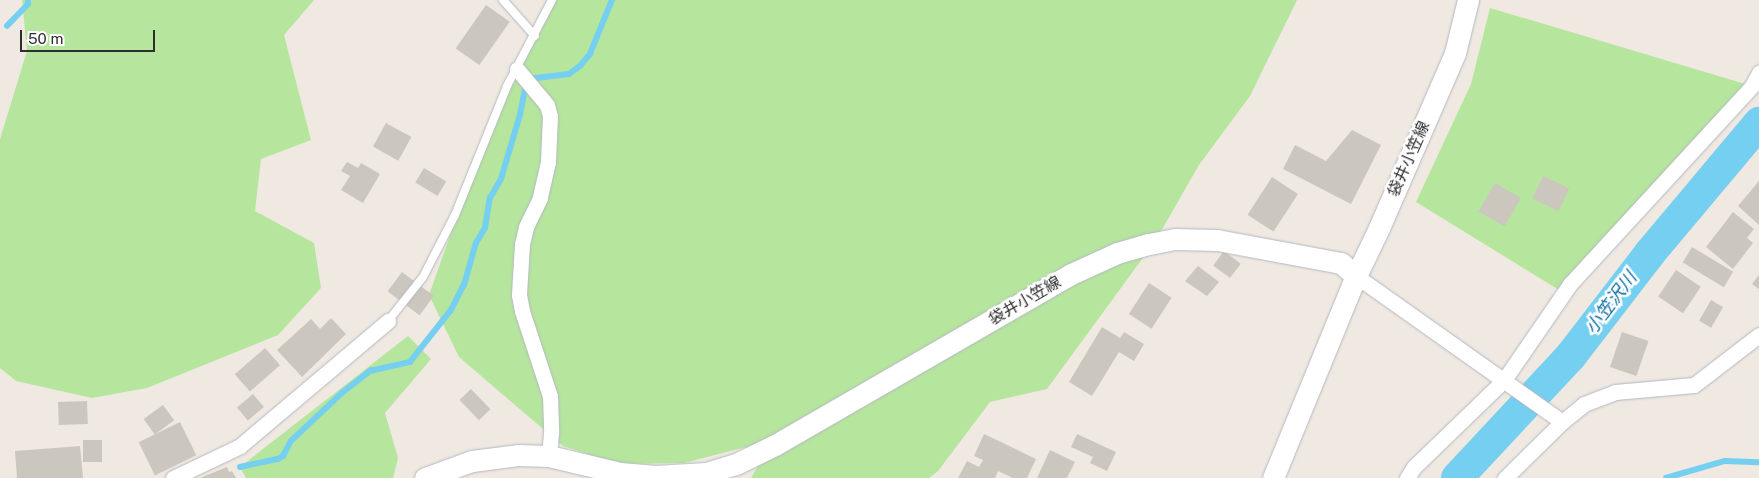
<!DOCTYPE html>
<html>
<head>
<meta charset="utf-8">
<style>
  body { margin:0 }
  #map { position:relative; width:1759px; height:478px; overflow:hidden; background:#efe9e1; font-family:"Public Sans","Noto Sans JP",sans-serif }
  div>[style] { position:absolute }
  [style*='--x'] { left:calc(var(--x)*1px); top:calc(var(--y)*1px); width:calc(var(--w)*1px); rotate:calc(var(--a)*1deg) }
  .green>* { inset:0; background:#b6e59e }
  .stream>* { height:5.5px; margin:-2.75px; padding:0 2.75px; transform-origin:2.75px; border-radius:2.75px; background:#75cff0 }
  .river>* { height:32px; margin:-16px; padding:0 16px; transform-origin:16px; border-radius:16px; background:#75cff0 }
  .building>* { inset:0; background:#cbc7bf; transform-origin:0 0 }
  .roads { filter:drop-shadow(0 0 1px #b4b7c1) drop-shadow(0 0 1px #b4b7c1) }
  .lane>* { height:8px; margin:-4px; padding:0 4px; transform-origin:4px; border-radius:4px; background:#fff }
  .street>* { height:15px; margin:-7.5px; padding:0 7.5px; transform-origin:7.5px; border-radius:7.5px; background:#fff }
  .secondary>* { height:21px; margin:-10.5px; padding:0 10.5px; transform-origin:10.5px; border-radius:10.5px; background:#fff }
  span { translate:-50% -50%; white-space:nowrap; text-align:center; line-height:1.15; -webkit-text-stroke:5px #fff; paint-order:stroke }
  .street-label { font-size:16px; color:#2e2e2e }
  .water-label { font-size:18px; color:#0d6fa3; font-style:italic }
  .scale { position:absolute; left:20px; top:30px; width:135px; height:22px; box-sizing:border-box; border:2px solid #2e2e2e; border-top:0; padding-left:6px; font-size:15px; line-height:18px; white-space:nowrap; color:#2e2e2e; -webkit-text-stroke:4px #fff; paint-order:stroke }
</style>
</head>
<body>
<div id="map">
  <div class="green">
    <div style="clip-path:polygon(22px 0,314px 0,284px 35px,311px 140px,261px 159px,255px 211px,314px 243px,321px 288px,278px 335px,147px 388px,92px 398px,16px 381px,0 368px,0 139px,27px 51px)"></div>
    <div style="clip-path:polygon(553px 0,1297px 0,1250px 96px,1199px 165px,1156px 240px,1047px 389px,990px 402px,938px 471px,929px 478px,751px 478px,759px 464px,746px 447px,684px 463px,619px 464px,563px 446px,459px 357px,429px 295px,497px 103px)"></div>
    <div style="clip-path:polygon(1490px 8px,1752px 86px,1564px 293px,1416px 202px,1471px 84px)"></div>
    <div style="clip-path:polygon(408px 336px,431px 359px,385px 413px,398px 458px,393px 478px,246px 478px,240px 467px)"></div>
  </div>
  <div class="stream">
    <div style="--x:7;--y:26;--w:30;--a:-46"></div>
    <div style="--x:28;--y:4;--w:4;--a:-90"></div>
    <div style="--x:240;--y:467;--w:39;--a:-12"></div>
    <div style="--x:278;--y:459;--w:6;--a:-31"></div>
    <div style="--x:283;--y:456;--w:17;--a:-62"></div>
    <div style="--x:291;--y:441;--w:70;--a:-43.3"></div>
    <div style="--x:342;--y:393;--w:36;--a:-38"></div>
    <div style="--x:370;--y:371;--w:41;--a:-12.7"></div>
    <div style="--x:410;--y:362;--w:66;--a:-51.7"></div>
    <div style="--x:451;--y:310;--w:28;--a:-63"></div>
    <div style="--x:464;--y:285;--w:44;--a:-74.1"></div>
    <div style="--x:476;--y:243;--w:17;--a:-59"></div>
    <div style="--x:485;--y:228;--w:30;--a:-81"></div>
    <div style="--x:490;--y:198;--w:22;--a:-60"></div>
    <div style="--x:501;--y:179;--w:67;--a:-73.5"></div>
    <div style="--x:520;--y:115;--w:25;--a:-79"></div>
    <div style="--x:525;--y:90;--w:16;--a:-47"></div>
    <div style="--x:536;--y:78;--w:33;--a:-7"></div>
    <div style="--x:569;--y:74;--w:14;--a:-36"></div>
    <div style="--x:580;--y:66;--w:16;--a:-50"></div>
    <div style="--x:590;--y:54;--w:58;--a:-67.8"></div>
    <div style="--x:1666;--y:478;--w:61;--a:-16.1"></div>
    <div style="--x:1725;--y:461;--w:34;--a:2"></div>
  </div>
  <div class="river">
    <div style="--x:1457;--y:478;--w:166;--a:-47"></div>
    <div style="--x:1570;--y:357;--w:131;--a:-52.4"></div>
    <div style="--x:1650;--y:253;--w:170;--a:-50"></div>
  </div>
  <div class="building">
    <div style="left:486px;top:5px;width:29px;height:53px;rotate:35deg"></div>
    <div style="left:386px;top:123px;width:29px;height:27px;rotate:29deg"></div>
    <div style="clip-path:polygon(1352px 130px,1381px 145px,1351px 204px,1283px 169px,1295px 145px,1326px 161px)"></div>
    <div style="clip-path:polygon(347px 162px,358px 168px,361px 163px,380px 174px,363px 203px,341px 190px,350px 176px,341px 171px)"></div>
    <div style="left:424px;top:168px;width:26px;height:17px;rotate:31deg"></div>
    <div style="left:1543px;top:176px;width:29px;height:25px;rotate:25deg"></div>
    <div style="left:1272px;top:177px;width:31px;height:45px;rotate:33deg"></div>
    <div style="clip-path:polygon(1759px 181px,1759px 225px,1738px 206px)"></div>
    <div style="left:1495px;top:183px;width:30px;height:33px;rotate:30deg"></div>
    <div style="clip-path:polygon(1733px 212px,1754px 229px,1747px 238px,1753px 243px,1733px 269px,1706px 247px)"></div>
    <div style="left:1692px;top:247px;width:48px;height:18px;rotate:31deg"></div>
    <div style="left:1224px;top:251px;width:21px;height:18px;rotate:37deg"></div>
    <div style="clip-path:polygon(1198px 266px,1219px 282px,1207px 296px,1185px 281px)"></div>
    <div style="left:1676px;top:270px;width:30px;height:32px;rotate:34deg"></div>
    <div style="left:402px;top:272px;width:40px;height:24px;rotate:37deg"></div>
    <div style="clip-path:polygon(1759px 275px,1759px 289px,1752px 284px)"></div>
    <div style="left:1149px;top:283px;width:27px;height:37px;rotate:33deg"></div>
    <div style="left:1711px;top:300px;width:14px;height:24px;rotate:30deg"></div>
    <div style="clip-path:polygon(331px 318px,346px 334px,302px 377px,277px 350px,311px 319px,320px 329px)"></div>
    <div style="clip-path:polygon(1102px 327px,1120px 338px,1124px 332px,1144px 344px,1134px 361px,1119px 352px,1092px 396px,1069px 382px)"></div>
    <div style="left:1622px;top:332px;width:28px;height:37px;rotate:19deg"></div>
    <div style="left:265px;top:348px;width:23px;height:40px;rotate:49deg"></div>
    <div style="left:471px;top:389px;width:28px;height:16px;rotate:46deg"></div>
    <div style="left:253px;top:394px;width:17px;height:21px;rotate:50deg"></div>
    <div style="left:87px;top:401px;width:23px;height:29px;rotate:88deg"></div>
    <div style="left:163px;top:405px;width:19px;height:24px;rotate:54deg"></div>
    <div style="left:180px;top:422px;width:37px;height:46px;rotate:64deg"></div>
    <div style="clip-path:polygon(984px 434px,1036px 459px,1027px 478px,1013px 478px,998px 471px,995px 478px,958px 478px,967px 461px,979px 467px,983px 460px,974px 456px)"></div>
    <div style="clip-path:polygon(1077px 434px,1116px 452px,1107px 471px,1090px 463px,1093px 457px,1071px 447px)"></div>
    <div style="left:83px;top:440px;width:19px;height:22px"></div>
    <div style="clip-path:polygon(80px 446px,83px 478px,17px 478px,15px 451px)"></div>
    <div style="clip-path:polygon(1050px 450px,1075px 462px,1067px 478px,1037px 478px)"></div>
    <div style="clip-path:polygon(227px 467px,229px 472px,232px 471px,236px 478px,200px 478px)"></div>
  </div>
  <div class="roads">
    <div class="lane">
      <div style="--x:503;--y:0;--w:48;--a:48.4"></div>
      <div style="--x:388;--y:321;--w:56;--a:-51.5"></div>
      <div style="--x:423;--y:277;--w:70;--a:-62.7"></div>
      <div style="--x:455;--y:215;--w:139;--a:-68"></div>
      <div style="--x:507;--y:86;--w:97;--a:-62.4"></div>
    </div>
    <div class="street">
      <div style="--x:517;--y:69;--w:47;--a:50.2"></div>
      <div style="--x:547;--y:105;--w:11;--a:75"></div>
      <div style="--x:550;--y:116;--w:46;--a:92.5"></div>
      <div style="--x:548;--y:162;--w:37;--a:103"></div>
      <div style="--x:540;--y:198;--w:32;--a:116"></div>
      <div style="--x:526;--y:227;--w:17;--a:103"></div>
      <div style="--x:522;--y:244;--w:51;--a:93.4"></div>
      <div style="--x:519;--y:295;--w:16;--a:79"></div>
      <div style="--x:522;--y:311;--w:89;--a:71.8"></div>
      <div style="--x:550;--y:396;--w:37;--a:88"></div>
      <div style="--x:551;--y:433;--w:23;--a:95"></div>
      <div style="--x:1356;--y:276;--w:252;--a:35.3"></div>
      <div style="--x:173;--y:478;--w:74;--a:-25.5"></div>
      <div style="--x:240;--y:446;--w:194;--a:-40.2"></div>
      <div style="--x:1407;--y:478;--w:13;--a:-58"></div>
      <div style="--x:1414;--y:467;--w:125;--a:-44"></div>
      <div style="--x:1504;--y:380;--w:116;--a:-55.5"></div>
      <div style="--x:1570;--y:284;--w:269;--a:-47.4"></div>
      <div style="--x:1752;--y:86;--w:15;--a:-62"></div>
      <div style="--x:1505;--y:478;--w:80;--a:-44.5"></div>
      <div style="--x:1562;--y:422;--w:28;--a:-39"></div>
      <div style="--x:1584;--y:404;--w:33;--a:-21"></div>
      <div style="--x:1615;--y:392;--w:79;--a:-5.1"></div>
      <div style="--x:1694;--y:385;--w:82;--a:-37.6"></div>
    </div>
    <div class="secondary">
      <div style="--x:425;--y:478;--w:50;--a:-19.9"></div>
      <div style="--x:472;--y:461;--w:46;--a:-7.4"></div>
      <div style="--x:518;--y:455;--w:31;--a:2"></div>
      <div style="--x:549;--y:456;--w:73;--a:13.5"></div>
      <div style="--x:620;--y:473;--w:35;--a:5"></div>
      <div style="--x:655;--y:476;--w:51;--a:-3.4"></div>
      <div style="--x:706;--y:473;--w:31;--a:-17"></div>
      <div style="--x:736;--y:464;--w:43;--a:-26"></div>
      <div style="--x:775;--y:445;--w:340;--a:-30"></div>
      <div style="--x:1069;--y:275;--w:53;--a:-24.6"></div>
      <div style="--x:1117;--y:253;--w:33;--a:-16"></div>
      <div style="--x:1149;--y:244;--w:26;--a:-11"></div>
      <div style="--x:1175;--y:239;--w:42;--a:1.4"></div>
      <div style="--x:1217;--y:240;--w:126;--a:10.5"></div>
      <div style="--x:1341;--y:263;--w:20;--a:41"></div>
      <div style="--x:1356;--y:276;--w:53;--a:-64.4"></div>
      <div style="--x:1379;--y:228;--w:191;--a:-66.5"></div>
      <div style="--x:1455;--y:53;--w:55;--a:-76.2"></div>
      <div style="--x:1273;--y:478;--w:218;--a:-67.7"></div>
    </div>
  </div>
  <div class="street-label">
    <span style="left:1409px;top:159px;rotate:-66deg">袋井小笠線</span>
    <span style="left:1025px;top:301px;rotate:-30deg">袋井小笠線</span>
  </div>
  <div class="water-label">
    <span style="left:1611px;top:303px;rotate:-53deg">小笠沢川</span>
  </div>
  <div class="scale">50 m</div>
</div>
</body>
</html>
